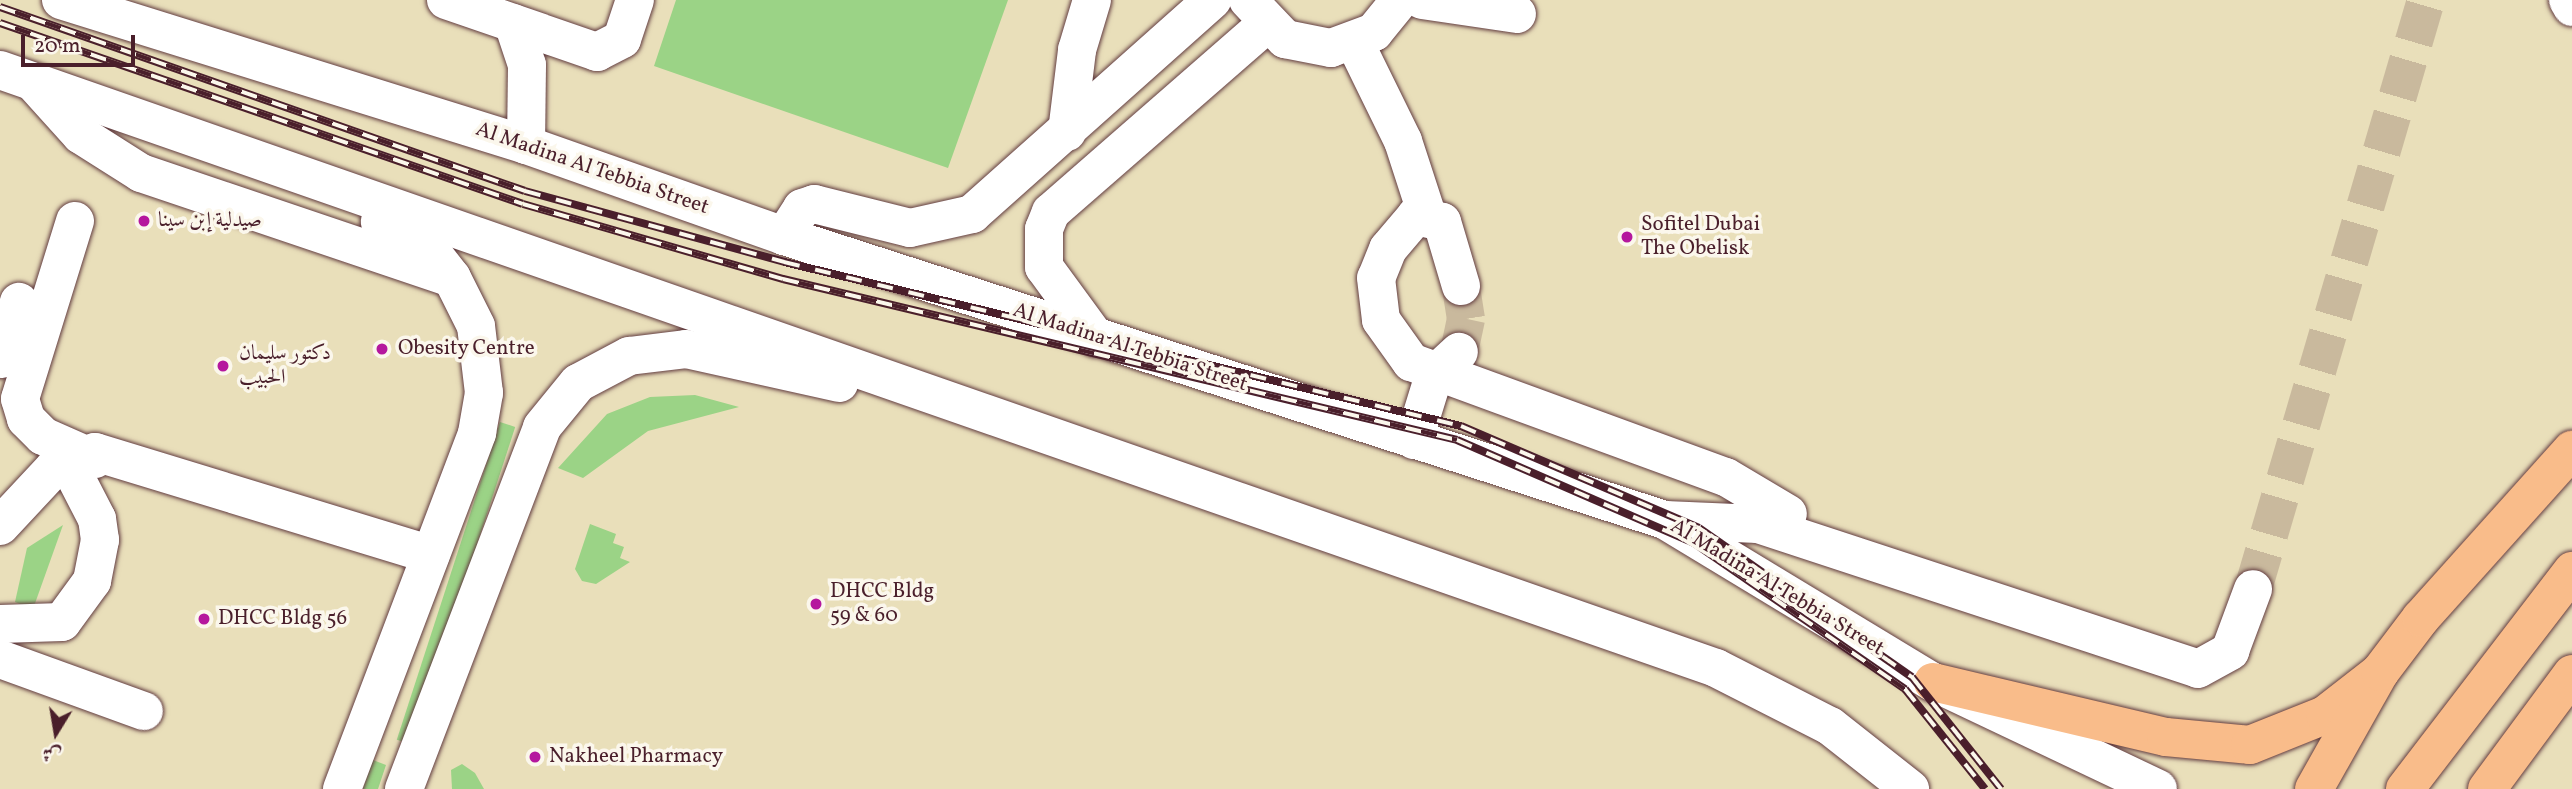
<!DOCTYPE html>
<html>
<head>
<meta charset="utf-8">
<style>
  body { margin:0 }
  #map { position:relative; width:2572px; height:789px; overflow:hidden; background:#e9dfba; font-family:Vollkorn,Amiri,serif }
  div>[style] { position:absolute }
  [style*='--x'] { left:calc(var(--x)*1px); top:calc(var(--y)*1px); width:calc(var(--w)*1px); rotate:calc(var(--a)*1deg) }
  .green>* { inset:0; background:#9bd386; transform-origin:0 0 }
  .minor-tunnel>* { height:38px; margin-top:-19px; transform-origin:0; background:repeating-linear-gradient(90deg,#c9b99d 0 38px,transparent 0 57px) }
  .roads { filter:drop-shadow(0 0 2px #623c40) drop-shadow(0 0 2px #623c40) }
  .minor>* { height:38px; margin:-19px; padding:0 19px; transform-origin:19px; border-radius:19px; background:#fff }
  .major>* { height:38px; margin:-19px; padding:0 19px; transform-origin:19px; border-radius:19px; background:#f9bc8a }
  .highway>* { height:38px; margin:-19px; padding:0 19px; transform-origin:19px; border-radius:19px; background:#f9bc8a }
  .rail>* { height:8px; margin-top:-4px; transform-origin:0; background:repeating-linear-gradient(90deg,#fbf7ec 0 16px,#4a1f2b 0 32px); box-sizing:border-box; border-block:2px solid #4a1f2b }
  .dots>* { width:19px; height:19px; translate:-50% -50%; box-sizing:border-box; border:4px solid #fbf7ec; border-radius:50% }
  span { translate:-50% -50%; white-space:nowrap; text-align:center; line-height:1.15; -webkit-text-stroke:7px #fbf7ec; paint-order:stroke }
  .street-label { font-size:21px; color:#4a1f2b }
  .poi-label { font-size:21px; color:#4a1f2b }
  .left { translate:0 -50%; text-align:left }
  .north { position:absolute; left:21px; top:698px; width:70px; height:70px; -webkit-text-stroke:5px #fbf7ec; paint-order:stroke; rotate:191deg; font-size:19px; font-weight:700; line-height:28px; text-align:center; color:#4a1f2b }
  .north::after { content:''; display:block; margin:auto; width:24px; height:32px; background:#4a1f2b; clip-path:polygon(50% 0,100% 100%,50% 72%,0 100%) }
  .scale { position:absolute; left:21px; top:35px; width:114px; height:32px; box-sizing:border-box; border:4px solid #4a1f2b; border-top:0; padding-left:9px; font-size:21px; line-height:24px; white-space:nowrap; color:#4a1f2b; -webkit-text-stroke:5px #fbf7ec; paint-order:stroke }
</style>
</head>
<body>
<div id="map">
  <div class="green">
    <div style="clip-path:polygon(676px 0,1008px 0,948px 168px,654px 66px)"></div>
    <div style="clip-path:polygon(695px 395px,739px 407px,648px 431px,583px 478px,558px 468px,607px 414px,650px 397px)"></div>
    <div style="left:500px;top:422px;width:16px;height:334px;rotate:18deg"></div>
    <div style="clip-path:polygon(590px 524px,616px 534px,613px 543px,624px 547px,620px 558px,630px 562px,596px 584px,582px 581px,575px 569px)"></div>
    <div style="clip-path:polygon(63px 525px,33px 609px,15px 602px,27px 548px)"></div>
    <div style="clip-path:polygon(373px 760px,386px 765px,378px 789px,363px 789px)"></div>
    <div style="clip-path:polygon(462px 764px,475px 773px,484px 789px,452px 789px,451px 770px)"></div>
  </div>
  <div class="minor-tunnel">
    <div style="--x:1459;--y:352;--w:34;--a:-78"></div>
    <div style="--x:1466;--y:319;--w:33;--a:-99"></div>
    <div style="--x:2253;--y:589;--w:614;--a:-73.63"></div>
  </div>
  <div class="roads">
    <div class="minor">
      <div style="--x:61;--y:0;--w:487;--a:17.3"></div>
      <div style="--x:526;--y:145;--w:274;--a:19.4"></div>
      <div style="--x:784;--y:236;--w:926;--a:17.87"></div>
      <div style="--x:1665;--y:520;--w:313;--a:31.2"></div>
      <div style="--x:1933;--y:682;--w:249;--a:25.4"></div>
      <div style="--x:446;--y:0;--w:160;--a:19"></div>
      <div style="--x:597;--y:52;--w:28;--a:-27"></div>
      <div style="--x:622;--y:39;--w:41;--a:-71.6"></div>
      <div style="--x:1248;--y:0;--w:54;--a:46.5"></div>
      <div style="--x:1285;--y:39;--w:47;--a:11.1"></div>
      <div style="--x:1331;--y:48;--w:46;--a:-20.4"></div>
      <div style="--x:1374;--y:32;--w:41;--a:-50.9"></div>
      <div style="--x:1422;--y:0;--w:96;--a:8.4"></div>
      <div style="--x:2568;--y:0;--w:8;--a:60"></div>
      <div style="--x:513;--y:23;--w:44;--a:71.6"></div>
      <div style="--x:527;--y:65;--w:80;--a:90.7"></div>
      <div style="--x:1355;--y:43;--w:109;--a:63.9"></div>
      <div style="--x:1403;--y:141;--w:78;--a:72"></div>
      <div style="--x:0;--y:70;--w:1817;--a:19.21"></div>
      <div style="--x:1716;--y:668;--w:128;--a:27"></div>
      <div style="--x:1830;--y:726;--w:102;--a:38.2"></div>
      <div style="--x:34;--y:83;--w:70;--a:47.9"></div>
      <div style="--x:81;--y:135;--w:71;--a:32.3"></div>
      <div style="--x:141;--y:173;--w:327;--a:18.7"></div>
      <div style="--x:1067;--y:132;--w:83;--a:-83"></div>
      <div style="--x:1077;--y:50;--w:52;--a:-73.3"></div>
      <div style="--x:75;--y:221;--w:186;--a:107.2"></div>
      <div style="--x:20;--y:399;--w:21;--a:73"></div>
      <div style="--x:26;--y:419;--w:24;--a:45"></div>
      <div style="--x:43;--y:436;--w:57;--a:23.9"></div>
      <div style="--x:784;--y:236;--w:33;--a:-57"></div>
      <div style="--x:802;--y:208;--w:13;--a:-18"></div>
      <div style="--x:814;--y:204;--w:99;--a:14"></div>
      <div style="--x:910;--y:228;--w:64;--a:-12.7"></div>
      <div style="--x:972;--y:214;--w:322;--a:-41.7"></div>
      <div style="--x:1461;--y:286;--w:67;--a:-106.5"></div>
      <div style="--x:1442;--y:222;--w:27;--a:-167"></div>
      <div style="--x:1416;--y:216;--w:43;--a:130.3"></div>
      <div style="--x:1388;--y:249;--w:31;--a:112"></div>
      <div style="--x:1376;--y:278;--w:42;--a:83.2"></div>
      <div style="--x:1381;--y:320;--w:52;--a:54.5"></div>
      <div style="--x:1411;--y:362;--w:335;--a:20.1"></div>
      <div style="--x:1726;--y:477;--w:72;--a:30.8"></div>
      <div style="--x:1096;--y:338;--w:88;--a:-126.2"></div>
      <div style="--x:1044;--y:267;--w:38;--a:-90"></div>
      <div style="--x:1044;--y:229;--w:18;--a:-68"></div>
      <div style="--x:1051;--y:212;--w:284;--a:-41.1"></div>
      <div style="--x:1;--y:359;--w:60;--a:-72.5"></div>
      <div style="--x:1414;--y:440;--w:68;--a:-72.9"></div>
      <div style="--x:1434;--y:375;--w:34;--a:-43"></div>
      <div style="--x:1665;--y:520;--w:93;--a:2.5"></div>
      <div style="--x:1758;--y:524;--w:463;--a:18.2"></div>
      <div style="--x:2198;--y:669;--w:37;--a:-29"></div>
      <div style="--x:2230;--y:651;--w:66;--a:-69.6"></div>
      <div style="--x:0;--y:526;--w:79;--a:-47"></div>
      <div style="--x:54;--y:468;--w:44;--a:-21.3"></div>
      <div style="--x:95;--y:452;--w:351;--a:17"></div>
      <div style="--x:0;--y:624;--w:62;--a:-1.8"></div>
      <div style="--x:62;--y:622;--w:51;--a:-53.8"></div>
      <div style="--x:92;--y:581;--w:42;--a:-79"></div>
      <div style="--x:100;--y:540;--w:21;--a:-98"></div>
      <div style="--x:97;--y:519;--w:68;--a:-117.3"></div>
      <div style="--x:0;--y:659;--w:153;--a:19.9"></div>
      <div style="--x:342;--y:789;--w:381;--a:-69.2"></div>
      <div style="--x:477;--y:433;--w:41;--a:-80.1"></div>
      <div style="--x:484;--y:393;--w:67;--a:-96.8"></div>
      <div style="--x:476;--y:326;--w:54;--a:-116.6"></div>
      <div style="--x:452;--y:278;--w:41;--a:-128"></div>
      <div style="--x:427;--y:246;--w:53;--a:-152.9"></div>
      <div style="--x:404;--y:789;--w:387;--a:-69.1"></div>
      <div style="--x:542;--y:427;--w:57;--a:-50.7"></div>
      <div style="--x:578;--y:383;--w:58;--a:-27.9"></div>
      <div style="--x:629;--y:356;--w:57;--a:-7"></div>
      <div style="--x:686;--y:349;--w:157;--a:12.5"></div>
    </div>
    <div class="major">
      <div style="--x:1933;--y:682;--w:239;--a:13.3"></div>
      <div style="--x:2166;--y:737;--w:84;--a:5.4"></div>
      <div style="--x:2250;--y:745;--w:81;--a:-21.8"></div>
      <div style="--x:2325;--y:715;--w:70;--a:-38"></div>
      <div style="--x:2314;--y:789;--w:134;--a:-60.6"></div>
      <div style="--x:2380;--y:672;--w:68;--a:-52.8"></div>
      <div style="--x:2421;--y:618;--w:226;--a:-48.1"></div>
      <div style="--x:2487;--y:789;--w:143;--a:-53.5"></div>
    </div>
    <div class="highway">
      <div style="--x:2405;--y:789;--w:275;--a:-52.5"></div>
    </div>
  </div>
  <div class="rail">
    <div style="--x:0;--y:7;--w:556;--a:19.31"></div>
    <div style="--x:525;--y:191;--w:269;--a:15.3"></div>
    <div style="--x:784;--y:262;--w:697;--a:13.62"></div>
    <div style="--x:1461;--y:426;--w:259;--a:23.2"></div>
    <div style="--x:1699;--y:528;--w:260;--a:35"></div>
    <div style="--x:1912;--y:677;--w:143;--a:51.5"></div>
    <div style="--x:0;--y:23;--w:553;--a:19.09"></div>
    <div style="--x:523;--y:204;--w:271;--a:16.1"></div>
    <div style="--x:783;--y:279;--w:693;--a:13.43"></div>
    <div style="--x:1457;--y:440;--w:258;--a:23.5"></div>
    <div style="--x:1694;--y:543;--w:257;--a:34.7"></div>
    <div style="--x:1905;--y:689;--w:128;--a:51.3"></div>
  </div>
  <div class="dots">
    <div style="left:144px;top:221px;background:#b5179e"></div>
    <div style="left:1627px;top:237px;background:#b5179e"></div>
    <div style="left:382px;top:349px;background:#b5179e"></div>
    <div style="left:223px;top:366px;background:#b5179e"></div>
    <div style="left:816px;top:604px;background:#b5179e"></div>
    <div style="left:204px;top:619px;background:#b5179e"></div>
    <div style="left:535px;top:757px;background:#b5179e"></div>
  </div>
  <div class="street-label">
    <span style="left:592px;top:169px;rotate:19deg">Al Madina Al Tebbia Street</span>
    <span style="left:1130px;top:348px;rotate:18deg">Al Madina Al Tebbia Street</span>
    <span style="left:1777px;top:588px;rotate:31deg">Al Madina Al Tebbia Street</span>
  </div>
  <div class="poi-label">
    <span class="left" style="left:158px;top:221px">صيدلية إبن سينا</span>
    <span class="left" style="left:1641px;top:237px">Sofitel Dubai<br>The Obelisk</span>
    <span class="left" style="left:398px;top:349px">Obesity Centre</span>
    <span class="left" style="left:239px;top:366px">دكتور سليمان<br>الحبيب</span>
    <span class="left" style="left:830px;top:604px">DHCC Bldg<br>59 &amp; 60</span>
    <span class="left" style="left:218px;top:619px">DHCC Bldg 56</span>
    <span class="left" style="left:549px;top:757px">Nakheel Pharmacy</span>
  </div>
  <div class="north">ش</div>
  <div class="scale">20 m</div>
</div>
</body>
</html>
